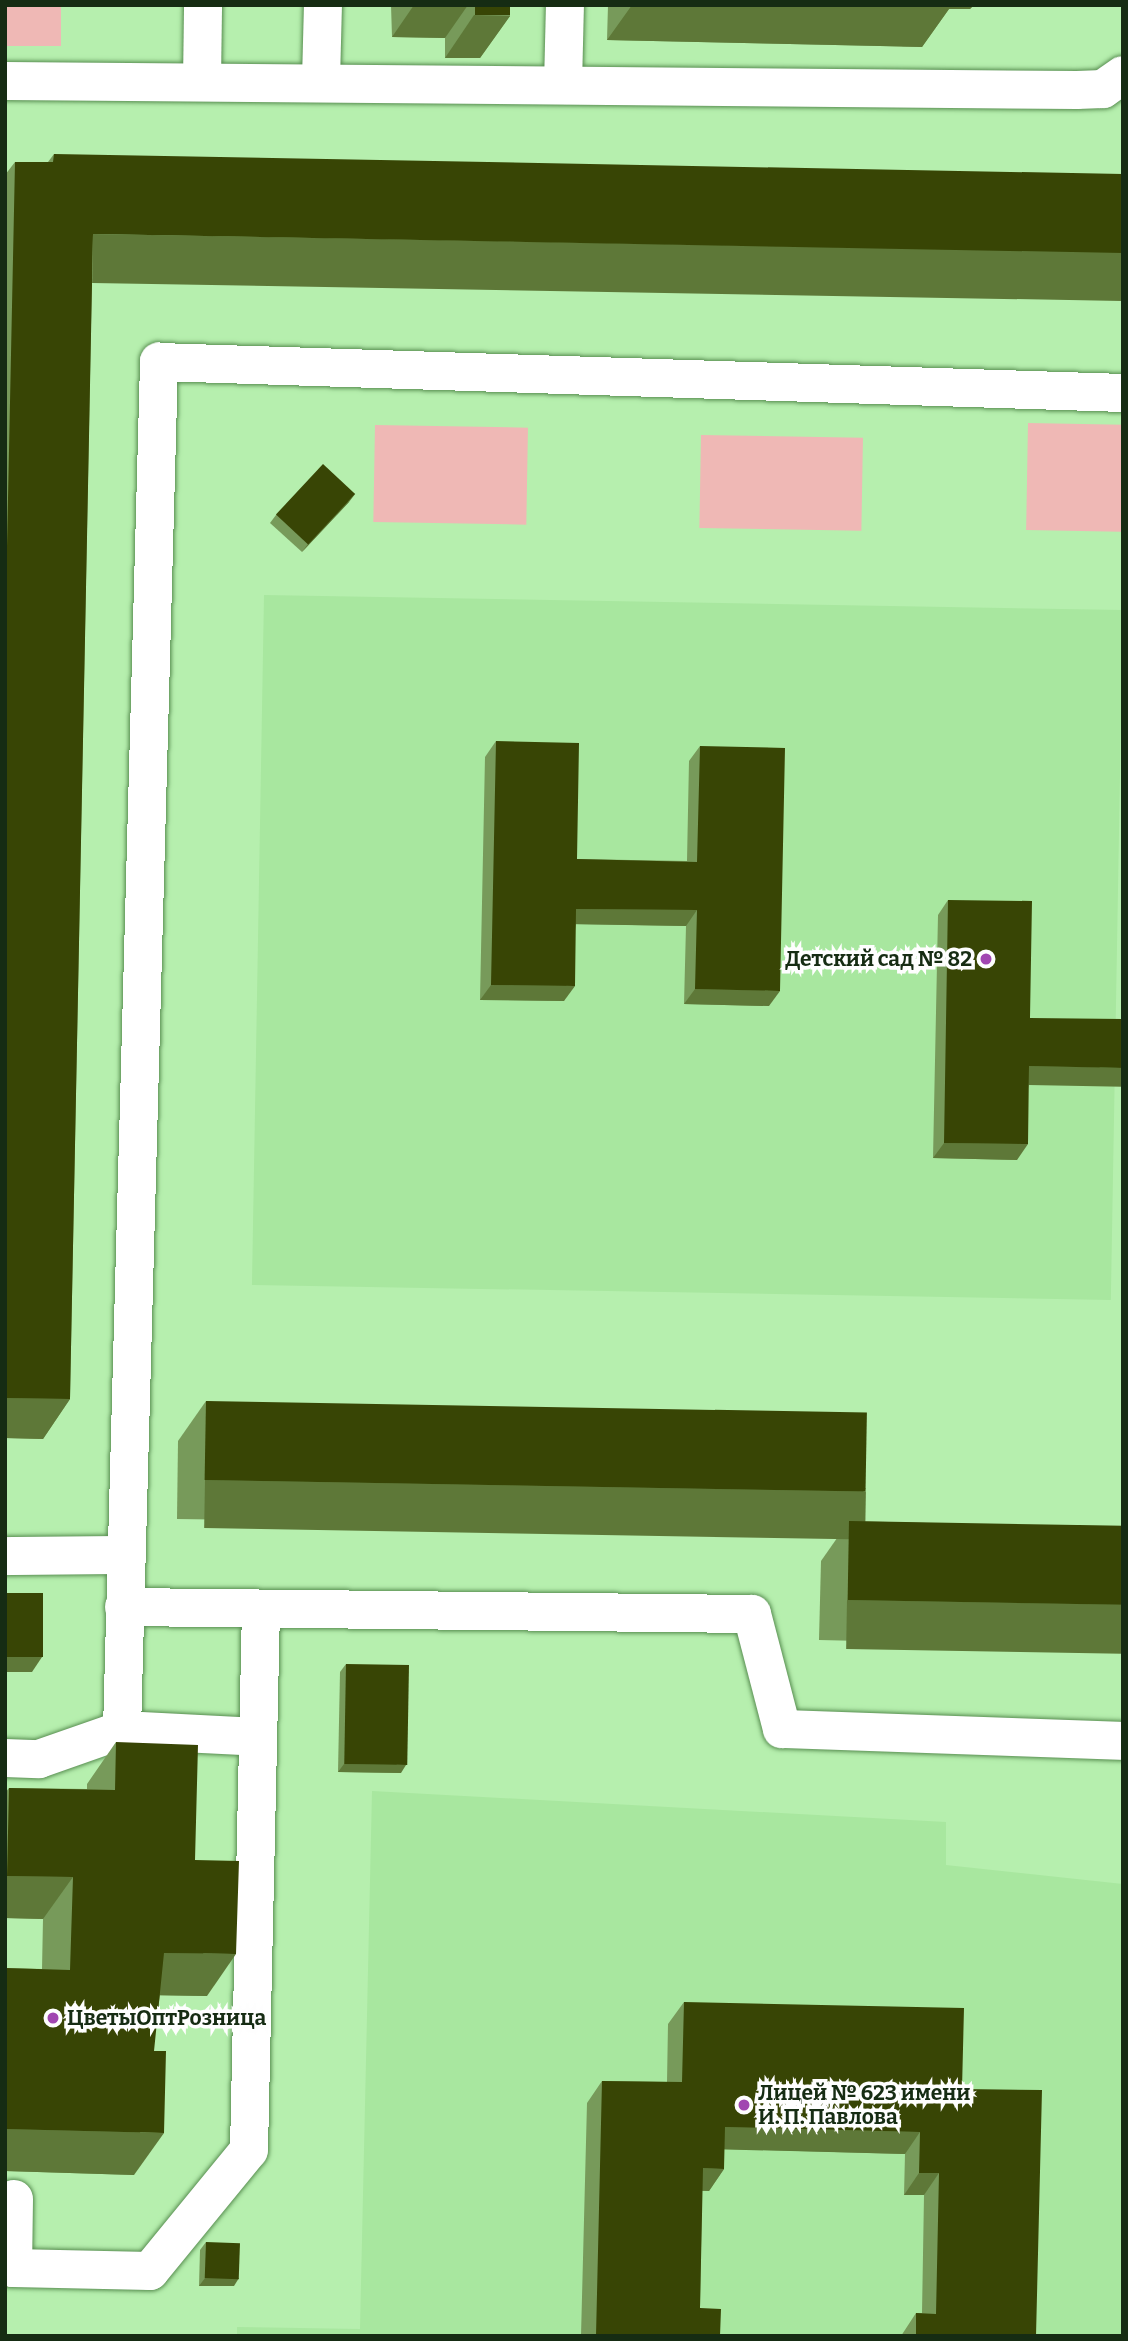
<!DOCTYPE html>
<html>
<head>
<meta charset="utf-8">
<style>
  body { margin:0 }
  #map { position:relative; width:1128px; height:2341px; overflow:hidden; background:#b6efae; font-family:Bitter,serif }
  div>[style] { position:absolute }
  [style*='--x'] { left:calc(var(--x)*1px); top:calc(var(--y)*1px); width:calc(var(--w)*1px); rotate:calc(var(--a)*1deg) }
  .built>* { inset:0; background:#a8e79f; transform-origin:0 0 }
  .green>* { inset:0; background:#efb8b5; transform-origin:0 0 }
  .roads { filter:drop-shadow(0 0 2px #588e51) drop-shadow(0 0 2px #588e51) }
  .minor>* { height:38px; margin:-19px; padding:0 19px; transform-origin:19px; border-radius:19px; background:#fff }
  .wall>* { inset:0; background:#779a5a }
  .shaded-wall>* { inset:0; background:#5e7838; transform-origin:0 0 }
  .building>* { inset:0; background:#384505; transform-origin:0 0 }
  .dots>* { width:19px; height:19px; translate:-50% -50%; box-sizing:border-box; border:4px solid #fefefe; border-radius:50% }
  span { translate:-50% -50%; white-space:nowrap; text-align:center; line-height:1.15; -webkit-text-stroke:7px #fefefe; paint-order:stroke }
  .poi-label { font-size:21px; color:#162c13; font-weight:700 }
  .right { translate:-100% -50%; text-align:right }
  .left { translate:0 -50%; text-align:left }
  .frame { position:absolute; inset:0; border:7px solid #162c13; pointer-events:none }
</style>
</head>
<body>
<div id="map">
  <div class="built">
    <div style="left:264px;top:595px;width:859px;height:690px;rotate:1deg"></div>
    <div style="clip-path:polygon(372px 1791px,946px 1822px,946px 1865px,1123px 1884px,1123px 2336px,237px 2336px,237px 2327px,360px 2329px)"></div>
  </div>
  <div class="green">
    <div style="left:5px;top:5px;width:56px;height:41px"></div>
    <div style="left:1028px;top:423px;width:95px;height:107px;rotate:1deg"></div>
    <div style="left:375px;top:425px;width:153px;height:97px;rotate:1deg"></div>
    <div style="left:701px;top:435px;width:162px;height:93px;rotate:1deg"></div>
  </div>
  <div class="roads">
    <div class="minor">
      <div style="--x:321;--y:80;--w:75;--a:-88.5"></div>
      <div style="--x:5;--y:81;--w:1072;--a:0.48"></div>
      <div style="--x:1077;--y:90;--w:26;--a:-2"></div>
      <div style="--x:1103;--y:89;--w:24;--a:-35"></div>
      <div style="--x:202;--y:81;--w:76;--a:-89.2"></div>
      <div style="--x:563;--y:85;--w:80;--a:-88.6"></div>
      <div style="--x:5;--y:1556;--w:120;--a:-0.5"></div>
      <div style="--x:124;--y:1607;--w:628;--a:0.64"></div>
      <div style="--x:752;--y:1614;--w:119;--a:75.4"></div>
      <div style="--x:782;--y:1729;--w:341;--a:2"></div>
      <div style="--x:122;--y:1730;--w:1369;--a:-88.45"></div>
      <div style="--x:159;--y:362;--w:964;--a:1.84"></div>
      <div style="--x:5;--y:1758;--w:34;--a:2"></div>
      <div style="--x:39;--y:1759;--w:88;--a:-19.3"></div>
      <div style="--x:122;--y:1730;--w:136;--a:2.9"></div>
      <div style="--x:14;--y:2199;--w:69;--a:90.8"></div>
      <div style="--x:13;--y:2268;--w:137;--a:1.3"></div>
      <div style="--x:150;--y:2271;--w:156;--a:-50.7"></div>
      <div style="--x:249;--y:2150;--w:541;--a:-88.73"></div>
    </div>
  </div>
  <div class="wall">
    <div style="clip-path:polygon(391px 5px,510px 5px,510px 16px,480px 58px,445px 58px,445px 38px,392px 37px)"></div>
    <div style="clip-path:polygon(608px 5px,974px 5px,970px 9px,949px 9px,922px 47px,607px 40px)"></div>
    <div style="clip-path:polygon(54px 154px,92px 275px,70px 1399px,43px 1439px,5px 1438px,5px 175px,15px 162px,48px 162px)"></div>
    <div style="clip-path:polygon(349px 502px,302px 552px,270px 523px,276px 515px)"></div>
    <div style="clip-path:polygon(496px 741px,577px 859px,687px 861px,689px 761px,700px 746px,769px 1006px,684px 1004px,686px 926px,576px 924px,564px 1001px,480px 1000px,485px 757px)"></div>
    <div style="clip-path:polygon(948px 900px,1030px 1018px,1123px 1084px,1029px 1082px,1017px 1160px,933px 1158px,938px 915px)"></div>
    <div style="clip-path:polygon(206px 1401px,866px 1488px,838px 1528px,177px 1519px,178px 1441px)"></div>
    <div style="clip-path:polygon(849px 1521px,1123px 1528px,1123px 1647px,819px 1640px,821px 1561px)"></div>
    <div style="clip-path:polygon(346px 1664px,401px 1773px,338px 1772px,340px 1672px)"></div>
    <div style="clip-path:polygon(116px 1742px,195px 1860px,207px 1996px,160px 1995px,134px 2175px,5px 2171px,5px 1968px,42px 1969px,43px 1919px,5px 1918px,5px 1793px,9px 1788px,87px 1789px,87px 1784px)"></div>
    <div style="clip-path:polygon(684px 2002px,962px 2089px,1036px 2336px,901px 2336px,916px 2313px,922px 2313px,924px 2195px,904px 2195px,905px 2154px,724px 2149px,724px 2169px,709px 2191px,702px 2191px,700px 2308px,720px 2336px,581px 2336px,587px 2103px,602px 2081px,667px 2082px,668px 2024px)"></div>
    <div style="clip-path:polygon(206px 2242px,234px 2286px,199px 2286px,200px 2250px)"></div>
  </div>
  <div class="shaded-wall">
    <div style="clip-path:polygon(414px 5px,468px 5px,445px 38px,392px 37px)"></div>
    <div style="clip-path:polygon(632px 5px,974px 5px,970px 9px,949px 9px,922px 47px,607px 40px)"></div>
    <div style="clip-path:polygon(474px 15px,510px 16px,480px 58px,445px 58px)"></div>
    <div style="left:93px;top:234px;width:1030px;height:49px;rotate:1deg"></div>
    <div style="clip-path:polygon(355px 494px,349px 502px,302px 552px,308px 544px)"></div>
    <div style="clip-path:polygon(576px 909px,697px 910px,686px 926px,565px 924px)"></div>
    <div style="clip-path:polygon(491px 985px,575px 986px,564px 1001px,480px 1000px)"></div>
    <div style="clip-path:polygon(695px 989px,780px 991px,769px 1006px,684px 1004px)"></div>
    <div style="left:1029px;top:1066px;width:94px;height:19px;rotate:1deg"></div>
    <div style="clip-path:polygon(944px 1143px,1028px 1144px,1017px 1160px,933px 1158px)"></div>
    <div style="clip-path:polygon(5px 1398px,70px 1399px,43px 1439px,5px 1438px)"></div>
    <div style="left:205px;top:1480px;width:661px;height:48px;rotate:1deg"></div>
    <div style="left:847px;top:1600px;width:276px;height:49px;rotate:1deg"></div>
    <div style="clip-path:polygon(5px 1657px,42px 1657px,32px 1672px,5px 1672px)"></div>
    <div style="clip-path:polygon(344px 1764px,406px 1765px,401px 1773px,338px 1772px)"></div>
    <div style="clip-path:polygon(7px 1876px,73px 1877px,43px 1919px,5px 1918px,5px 1878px)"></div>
    <div style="clip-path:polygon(164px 1953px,236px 1954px,207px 1996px,135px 1995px)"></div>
    <div style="clip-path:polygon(725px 2127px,920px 2132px,905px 2154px,709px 2149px)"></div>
    <div style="clip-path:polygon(5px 2129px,164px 2133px,134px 2175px,5px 2171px)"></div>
    <div style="clip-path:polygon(703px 2168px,724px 2169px,709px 2191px,688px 2190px)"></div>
    <div style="clip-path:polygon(919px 2173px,939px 2173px,924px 2195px,904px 2195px)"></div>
    <div style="clip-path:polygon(205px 2278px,239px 2278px,234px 2286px,199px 2286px)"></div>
  </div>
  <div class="building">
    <div style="left:475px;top:5px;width:35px;height:10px"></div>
    <div style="clip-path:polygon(872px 5px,950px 5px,950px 7px)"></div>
    <div style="clip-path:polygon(54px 154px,1123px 174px,1123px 253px,93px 234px,70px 1399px,5px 1398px,5px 642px,15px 162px,53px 162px)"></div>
    <div style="left:323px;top:464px;width:44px;height:69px;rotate:43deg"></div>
    <div style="clip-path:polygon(496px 741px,579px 743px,577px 859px,697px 862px,700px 746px,785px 748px,780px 991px,695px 989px,697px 910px,576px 909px,575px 986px,491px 985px)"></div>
    <div style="clip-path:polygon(948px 900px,1032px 901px,1030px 1018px,1123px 1019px,1123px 1068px,1029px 1066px,1028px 1144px,944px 1143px)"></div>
    <div style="left:206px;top:1401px;width:661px;height:79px;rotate:1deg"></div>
    <div style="left:849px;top:1521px;width:274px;height:79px;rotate:1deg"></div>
    <div style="left:5px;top:1593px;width:38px;height:64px"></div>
    <div style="left:346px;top:1664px;width:63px;height:100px;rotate:1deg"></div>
    <div style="clip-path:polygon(116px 1742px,198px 1745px,195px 1860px,239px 1861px,236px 1954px,164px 1953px,154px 2051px,166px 2051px,164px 2133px,5px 2129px,7px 1998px,5px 1995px,5px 1968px,70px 1970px,73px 1877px,7px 1876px,9px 1788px,115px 1790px)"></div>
    <div style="clip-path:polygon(684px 2002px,964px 2008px,962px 2089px,1042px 2090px,1036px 2336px,916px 2336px,916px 2313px,936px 2314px,939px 2173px,919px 2173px,920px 2132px,725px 2127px,724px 2169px,703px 2168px,700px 2308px,721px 2309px,720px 2336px,596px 2336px,602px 2081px,682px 2082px)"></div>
    <div style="left:206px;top:2242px;width:34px;height:36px;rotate:2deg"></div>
  </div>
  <div class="dots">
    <div style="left:986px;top:959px;background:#a146b1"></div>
    <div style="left:53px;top:2018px;background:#a146b1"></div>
    <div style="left:744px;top:2105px;background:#a146b1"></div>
  </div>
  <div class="poi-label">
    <span class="right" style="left:972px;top:959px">Детский сад № 82</span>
    <span class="left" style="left:67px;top:2018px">ЦветыОптРозница</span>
    <span class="left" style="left:758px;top:2105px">Лицей № 623 имени<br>И. П. Павлова</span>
  </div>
  <div class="frame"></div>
</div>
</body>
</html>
